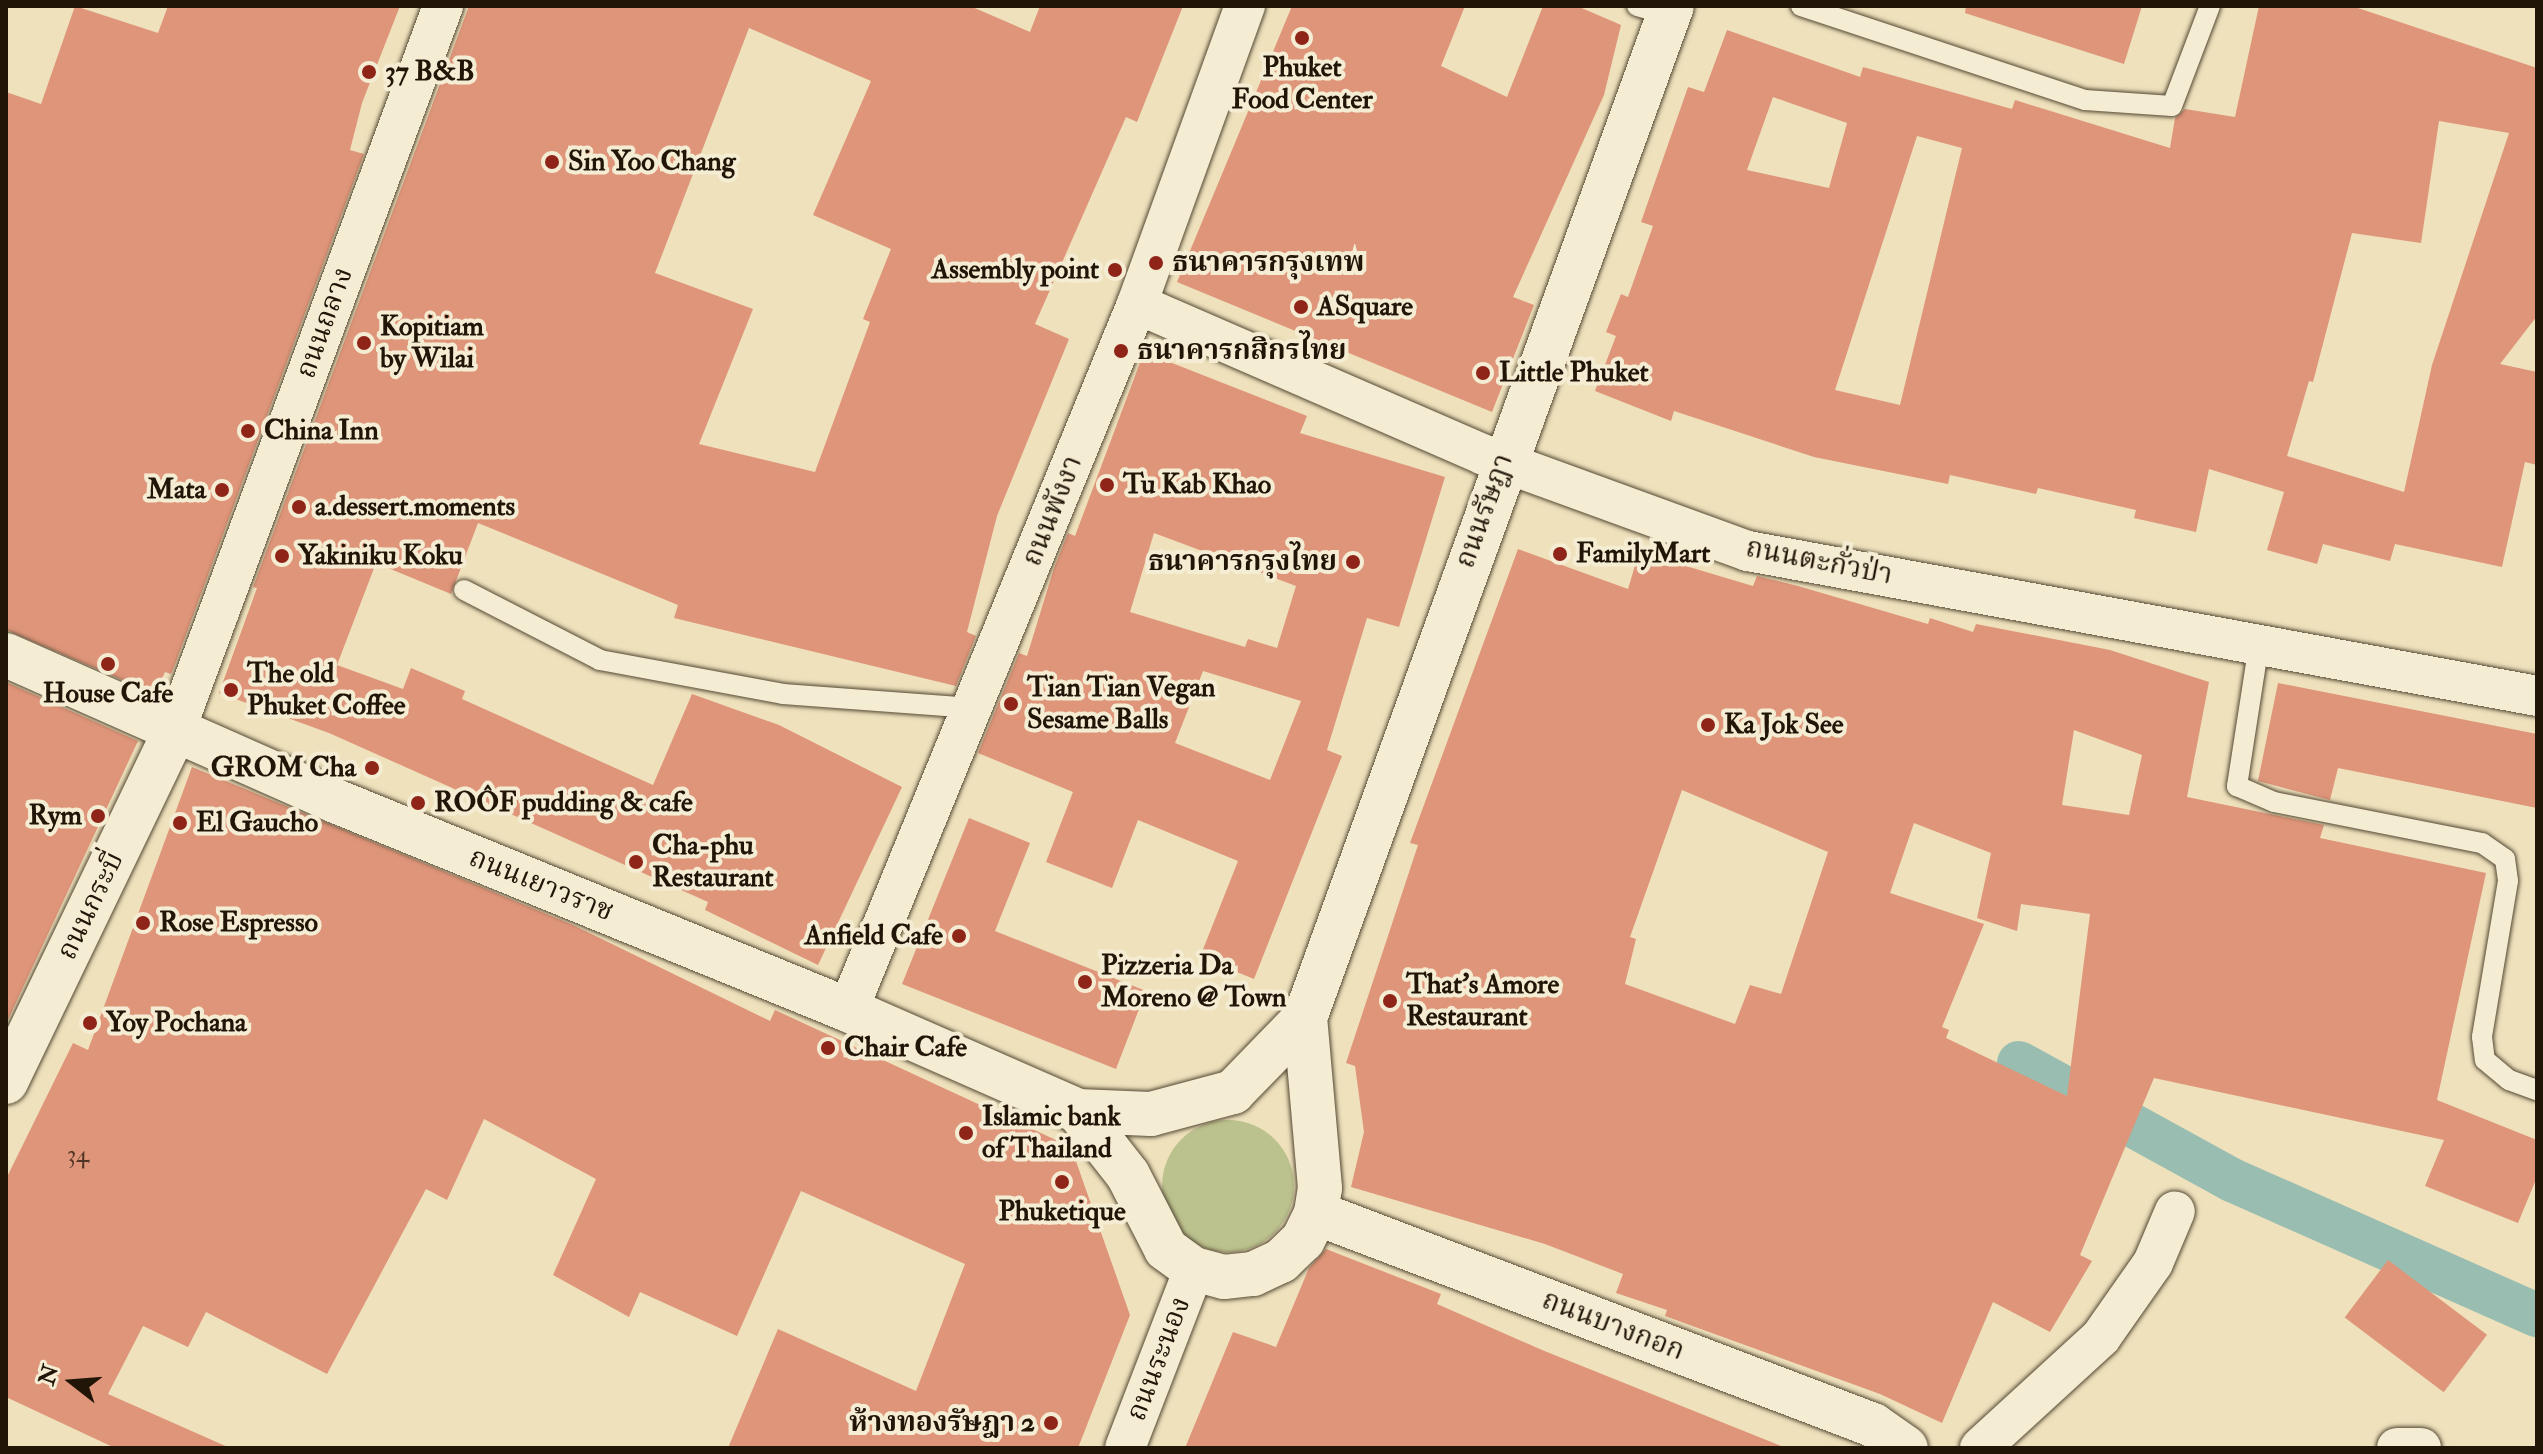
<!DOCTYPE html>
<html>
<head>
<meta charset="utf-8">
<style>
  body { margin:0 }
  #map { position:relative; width:2543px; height:1454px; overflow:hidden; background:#eee1bc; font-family:"IM FELL Double Pica","Noto Serif Thai",serif }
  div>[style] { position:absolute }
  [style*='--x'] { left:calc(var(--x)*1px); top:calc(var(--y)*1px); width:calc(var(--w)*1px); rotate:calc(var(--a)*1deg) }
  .green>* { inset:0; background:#bcc28e }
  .round { border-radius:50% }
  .canal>* { height:44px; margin:-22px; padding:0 22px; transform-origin:22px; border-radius:22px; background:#99beb1 }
  .building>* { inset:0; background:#df957a; transform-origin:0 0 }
  .roads { filter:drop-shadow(0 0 2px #544834) drop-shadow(0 0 2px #544834) }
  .service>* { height:20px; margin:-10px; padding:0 10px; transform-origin:10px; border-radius:10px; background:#f4ecd3 }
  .minor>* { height:40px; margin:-20px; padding:0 20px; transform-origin:20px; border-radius:20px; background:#f4ecd3 }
  .tertiary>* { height:44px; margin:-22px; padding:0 22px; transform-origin:22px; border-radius:22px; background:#f4ecd3 }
  .secondary>* { height:44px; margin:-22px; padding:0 22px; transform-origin:22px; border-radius:22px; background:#f4ecd3 }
  .dots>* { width:22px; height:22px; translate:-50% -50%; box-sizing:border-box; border:4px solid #f4ecd3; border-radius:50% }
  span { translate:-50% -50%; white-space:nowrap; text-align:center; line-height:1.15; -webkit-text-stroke:8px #f4ecd3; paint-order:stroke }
  .number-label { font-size:24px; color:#503524 }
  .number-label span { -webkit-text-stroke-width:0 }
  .poi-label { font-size:28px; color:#201507; font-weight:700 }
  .left { translate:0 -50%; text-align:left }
  .right { translate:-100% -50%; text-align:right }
  .street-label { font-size:28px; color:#201507 }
  .frame { position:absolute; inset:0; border:8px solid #201507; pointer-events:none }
  .north { position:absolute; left:32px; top:1342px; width:80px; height:80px; -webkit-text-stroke:6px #f4ecd3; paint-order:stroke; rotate:287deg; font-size:22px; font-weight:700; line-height:32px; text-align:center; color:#201507 }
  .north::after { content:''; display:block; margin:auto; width:28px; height:36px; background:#201507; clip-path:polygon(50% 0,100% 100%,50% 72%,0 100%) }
</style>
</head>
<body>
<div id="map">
  <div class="green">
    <div class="round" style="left:1162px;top:1120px;width:132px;height:132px"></div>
  </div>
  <div class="canal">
    <div style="--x:2019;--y:1063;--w:243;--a:28.8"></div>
    <div style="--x:2232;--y:1180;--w:334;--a:23.9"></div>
  </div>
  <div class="building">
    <div style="clip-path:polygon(75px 6px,158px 33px,168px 6px,400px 6px,362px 103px,350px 150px,364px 154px,174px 667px,171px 674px,165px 672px,155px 694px,6px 630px,6px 92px,41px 104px)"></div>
    <div style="clip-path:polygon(evenodd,469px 6px,970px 6px,1030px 32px,1040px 6px,1183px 6px,1137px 122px,1126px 117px,1035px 324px,1069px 339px,997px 516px,967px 632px,976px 636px,956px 686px,674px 618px,678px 605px,478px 523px,451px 594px,376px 563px,337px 665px,403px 689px,411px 668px,465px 691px,462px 699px,653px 785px,692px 694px,779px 725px,902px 787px,818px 965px,705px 910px,708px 902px,329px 733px,219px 693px,257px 588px,253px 587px,469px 6px,749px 28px,871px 81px,813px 215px,891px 249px,863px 319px,870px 322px,815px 472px,699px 444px,753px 309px,655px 273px,749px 28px)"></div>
    <div style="clip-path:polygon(1292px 6px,1465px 6px,1441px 66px,1507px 97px,1543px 6px,1577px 6px,1621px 25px,1604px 95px,1513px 297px,1534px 305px,1492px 412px,1177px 282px)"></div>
    <div style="clip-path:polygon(1966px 6px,2142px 6px,2124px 64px,1965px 13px)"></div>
    <div style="clip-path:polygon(evenodd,2259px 6px,2352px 6px,2537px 68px,2537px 316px,2500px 364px,2537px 372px,2537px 465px,2525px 462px,2502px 567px,2395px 544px,2390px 561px,2323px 544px,2317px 564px,2267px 550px,2284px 492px,2209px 469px,2196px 532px,2134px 518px,2136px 510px,2038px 488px,2036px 494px,1950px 475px,1948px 484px,1814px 457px,1674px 411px,1671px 421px,1595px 391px,1616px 336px,1606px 332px,1621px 294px,1628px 297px,1653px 226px,1641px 222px,1688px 87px,1704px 92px,1727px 30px,1860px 77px,1863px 67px,2012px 109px,2015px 100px,2170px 148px,2175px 118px,2185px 109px,2235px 117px,2259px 6px,1773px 97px,1847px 123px,1829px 188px,1747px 170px,1773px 97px,2259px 6px,2439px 121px,2509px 133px,2432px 365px,2404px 492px,2287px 456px,2309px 381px,2313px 382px,2352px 233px,2421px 243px,2439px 121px,2259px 6px,1917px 136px,1962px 148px,1900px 405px,1835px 390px,1917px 136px)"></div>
    <div style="clip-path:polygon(evenodd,1144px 352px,1307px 416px,1300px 433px,1445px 477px,1399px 627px,1367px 618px,1327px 750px,1342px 756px,1254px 979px,1200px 957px,1238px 861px,1138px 820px,1112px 888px,1046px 862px,1073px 792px,978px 753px,1019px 653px,1027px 656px,1054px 568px,1068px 533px,1075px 536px,1144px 352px,1154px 533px,1296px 586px,1277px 648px,1248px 639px,1245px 647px,1130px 612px,1154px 533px,1144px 352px,1203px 671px,1301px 701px,1270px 780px,1175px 743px,1203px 671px)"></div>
    <div style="clip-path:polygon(evenodd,1518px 549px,1628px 589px,1639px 552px,1753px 586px,1757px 576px,1798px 586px,1928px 624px,1930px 618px,1973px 632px,1976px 624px,2110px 650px,2209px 682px,2187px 797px,2324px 825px,2320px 838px,2486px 873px,2437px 1100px,2537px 1140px,2537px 1177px,2518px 1223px,2425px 1186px,2444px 1140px,2154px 1078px,2080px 1255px,2092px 1261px,2050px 1332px,1993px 1302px,1942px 1423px,1880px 1394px,1665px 1316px,1667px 1310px,1616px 1293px,1623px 1274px,1545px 1244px,1351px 1187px,1364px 1132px,1355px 1066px,1346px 1063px,1418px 845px,1410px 843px,1518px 549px,2074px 730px,2142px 755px,2129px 815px,2062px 805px,2074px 730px,1518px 549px,1682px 790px,1828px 852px,1781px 994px,1750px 985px,1735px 1024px,1625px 984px,1636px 939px,1630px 937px,1682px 790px,1518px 549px,1914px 823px,1991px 853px,1977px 918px,2017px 931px,2021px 904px,2090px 914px,2067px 1096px,1946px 1038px,1949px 1030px,1942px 1027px,1984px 924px,1890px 893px,1914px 823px)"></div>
    <div style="clip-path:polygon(6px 682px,138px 741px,6px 1024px)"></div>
    <div style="clip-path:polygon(2278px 683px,2537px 734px,2537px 808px,2338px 768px,2330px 800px,2258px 781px)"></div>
    <div style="clip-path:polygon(192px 767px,573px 925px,770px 1021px,775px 1010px,1071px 1147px,1130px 1315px,1078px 1448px,728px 1448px,778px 1329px,916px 1391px,965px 1264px,801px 1191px,737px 1336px,640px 1292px,629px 1317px,553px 1275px,596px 1179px,484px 1119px,447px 1200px,426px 1189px,327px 1374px,206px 1312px,188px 1347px,143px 1326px,108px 1394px,230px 1448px,115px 1448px,6px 1397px,6px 1179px,73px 1043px,88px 1050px)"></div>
    <div style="clip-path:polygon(969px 818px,1030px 843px,995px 931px,1146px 991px,1116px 1069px,902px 984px)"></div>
    <div style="clip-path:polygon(1326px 1249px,1441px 1294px,1437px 1304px,1542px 1350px,1786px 1448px,1185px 1448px,1233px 1332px,1276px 1347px,1309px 1268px)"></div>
    <div style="left:2388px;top:1260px;width:124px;height:72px;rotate:37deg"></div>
  </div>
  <div class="roads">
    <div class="service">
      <div style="--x:1637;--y:6;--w:32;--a:16"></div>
      <div style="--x:1801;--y:6;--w:299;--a:18.3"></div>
      <div style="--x:2085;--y:100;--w:87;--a:3.9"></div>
      <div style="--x:2172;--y:106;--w:107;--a:-69.2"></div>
      <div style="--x:464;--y:590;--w:153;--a:27.2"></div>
      <div style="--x:600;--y:660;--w:186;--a:10.5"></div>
      <div style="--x:783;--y:694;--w:190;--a:4.2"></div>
      <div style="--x:2259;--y:644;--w:144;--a:98.8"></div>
      <div style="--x:2237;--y:786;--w:40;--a:23.4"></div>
      <div style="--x:2274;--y:802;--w:212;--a:11.2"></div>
      <div style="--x:2482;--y:843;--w:28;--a:35"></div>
      <div style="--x:2505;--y:859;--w:22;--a:82"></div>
      <div style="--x:2508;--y:881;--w:158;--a:99.5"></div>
      <div style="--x:2482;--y:1037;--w:23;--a:83"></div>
      <div style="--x:2485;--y:1060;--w:31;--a:40"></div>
      <div style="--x:2509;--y:1080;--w:30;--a:20"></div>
    </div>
    <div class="minor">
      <div style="--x:1137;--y:304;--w:378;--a:23.5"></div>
      <div style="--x:1484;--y:455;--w:281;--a:20"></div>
      <div style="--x:1748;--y:551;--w:802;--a:10.41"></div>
      <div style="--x:175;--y:731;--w:773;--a:-69.71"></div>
      <div style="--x:848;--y:1010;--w:763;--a:-67.74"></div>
      <div style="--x:1137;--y:304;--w:317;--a:-70.1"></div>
      <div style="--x:1125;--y:1448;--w:192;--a:-68.9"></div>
      <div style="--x:1980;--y:1448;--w:164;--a:-42.5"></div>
      <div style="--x:2101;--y:1337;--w:90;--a:-54.9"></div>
      <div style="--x:2153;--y:1263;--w:56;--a:-67.1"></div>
      <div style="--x:2397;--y:1448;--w:24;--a:0"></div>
    </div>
    <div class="tertiary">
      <div style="--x:6;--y:1082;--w:390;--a:-64.3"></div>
      <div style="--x:1078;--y:1111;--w:73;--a:2.4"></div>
      <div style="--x:1151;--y:1114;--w:85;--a:-15"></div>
      <div style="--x:1233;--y:1092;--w:103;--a:-45.8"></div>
      <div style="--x:1316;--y:1213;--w:25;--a:-81"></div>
      <div style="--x:1320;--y:1188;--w:171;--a:-95"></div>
      <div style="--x:1305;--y:1018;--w:1076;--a:-70.07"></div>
    </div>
    <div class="secondary">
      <div style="--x:6;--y:655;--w:358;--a:23.9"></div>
      <div style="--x:333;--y:800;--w:556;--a:22.18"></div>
      <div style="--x:848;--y:1010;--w:251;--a:23.7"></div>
      <div style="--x:1078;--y:1111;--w:81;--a:52"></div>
      <div style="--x:1128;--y:1175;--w:83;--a:62.8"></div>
      <div style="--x:1166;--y:1249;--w:34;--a:36"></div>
      <div style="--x:1194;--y:1269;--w:31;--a:15"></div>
      <div style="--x:1224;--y:1277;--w:29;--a:-6"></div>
      <div style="--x:1253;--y:1274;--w:31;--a:-25"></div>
      <div style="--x:1281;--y:1261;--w:30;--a:-44"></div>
      <div style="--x:1303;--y:1240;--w:30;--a:-64"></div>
      <div style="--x:1316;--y:1213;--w:596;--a:20.84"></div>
      <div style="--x:1873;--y:1425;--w:40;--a:34.9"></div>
    </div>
  </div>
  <div class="dots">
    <div style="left:1302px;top:38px;background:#8f2418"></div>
    <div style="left:369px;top:72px;background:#8f2418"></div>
    <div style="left:552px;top:162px;background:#8f2418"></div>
    <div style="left:1156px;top:263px;background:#8f2418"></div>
    <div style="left:1115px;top:270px;background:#8f2418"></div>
    <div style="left:1301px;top:307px;background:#8f2418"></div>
    <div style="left:364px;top:343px;background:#8f2418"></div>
    <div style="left:1121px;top:351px;background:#8f2418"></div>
    <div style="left:1483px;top:373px;background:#8f2418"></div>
    <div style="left:248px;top:431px;background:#8f2418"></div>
    <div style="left:1107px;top:485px;background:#8f2418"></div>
    <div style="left:222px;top:490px;background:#8f2418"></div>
    <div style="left:299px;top:507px;background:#8f2418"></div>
    <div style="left:1560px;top:554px;background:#8f2418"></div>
    <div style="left:282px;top:556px;background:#8f2418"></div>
    <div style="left:1353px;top:562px;background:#8f2418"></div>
    <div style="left:108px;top:664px;background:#8f2418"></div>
    <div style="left:231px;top:690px;background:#8f2418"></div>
    <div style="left:1011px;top:704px;background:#8f2418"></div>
    <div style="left:1708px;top:725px;background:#8f2418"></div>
    <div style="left:372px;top:768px;background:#8f2418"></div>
    <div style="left:418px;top:803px;background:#8f2418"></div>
    <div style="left:98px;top:816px;background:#8f2418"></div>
    <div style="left:180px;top:823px;background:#8f2418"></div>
    <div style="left:636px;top:862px;background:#8f2418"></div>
    <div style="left:143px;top:923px;background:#8f2418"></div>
    <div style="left:959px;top:936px;background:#8f2418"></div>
    <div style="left:1085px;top:982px;background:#8f2418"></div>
    <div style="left:1390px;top:1001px;background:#8f2418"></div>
    <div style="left:90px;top:1023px;background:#8f2418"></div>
    <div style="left:828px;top:1048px;background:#8f2418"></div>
    <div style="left:966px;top:1133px;background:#8f2418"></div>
    <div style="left:1062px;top:1182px;background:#8f2418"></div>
    <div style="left:1051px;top:1423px;background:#8f2418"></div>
  </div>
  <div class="number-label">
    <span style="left:78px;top:1155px">34</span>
  </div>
  <div class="poi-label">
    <span style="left:1302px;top:84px">Phuket<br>Food Center</span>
    <span class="left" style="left:385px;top:72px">37 B&amp;B</span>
    <span class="left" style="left:568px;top:162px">Sin Yoo Chang</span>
    <span class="left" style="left:1172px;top:263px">ธนาคารกรุงเทพ</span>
    <span class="right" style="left:1099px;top:270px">Assembly point</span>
    <span class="left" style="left:1317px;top:307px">ASquare</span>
    <span class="left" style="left:380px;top:343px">Kopitiam<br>by Wilai</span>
    <span class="left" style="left:1137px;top:351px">ธนาคารกสิกรไทย</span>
    <span class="left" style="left:1499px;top:373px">Little Phuket</span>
    <span class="left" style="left:264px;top:431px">China Inn</span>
    <span class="left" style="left:1123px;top:485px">Tu Kab Khao</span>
    <span class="right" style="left:206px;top:490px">Mata</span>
    <span class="left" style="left:315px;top:507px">a.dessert.moments</span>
    <span class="left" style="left:1576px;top:554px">FamilyMart</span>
    <span class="left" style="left:298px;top:556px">Yakiniku Koku</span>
    <span class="right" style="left:1337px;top:562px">ธนาคารกรุงไทย</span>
    <span class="left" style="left:247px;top:690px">The old<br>Phuket Coffee</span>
    <span class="left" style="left:1027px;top:704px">Tian Tian Vegan<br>Sesame Balls</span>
    <span style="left:108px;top:694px">House Cafe</span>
    <span class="left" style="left:1724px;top:725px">Ka Jok See</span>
    <span class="right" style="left:356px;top:768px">GROM Cha</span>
    <span class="left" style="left:434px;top:803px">ROÔF pudding &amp; cafe</span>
    <span class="right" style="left:82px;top:816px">Rym</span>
    <span class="left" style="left:196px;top:823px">El Gaucho</span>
    <span class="left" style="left:652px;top:862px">Cha-phu<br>Restaurant</span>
    <span class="left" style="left:159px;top:923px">Rose Espresso</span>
    <span class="right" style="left:943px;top:936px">Anfield Cafe</span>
    <span class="left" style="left:1101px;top:982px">Pizzeria Da<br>Moreno @ Town</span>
    <span class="left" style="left:1406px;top:1001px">That’s Amore<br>Restaurant</span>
    <span class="left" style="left:106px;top:1023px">Yoy Pochana</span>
    <span class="left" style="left:844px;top:1048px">Chair Cafe</span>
    <span class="left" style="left:982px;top:1133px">Islamic bank<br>of Thailand</span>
    <span style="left:1062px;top:1212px">Phuketique</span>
    <span class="right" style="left:1035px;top:1423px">ห้างทองรัษฎา 2</span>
  </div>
  <div class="street-label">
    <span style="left:325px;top:323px;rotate:-70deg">ถนนถลาง</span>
    <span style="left:1053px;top:511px;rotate:-68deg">ถนนพังงา</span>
    <span style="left:1485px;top:511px;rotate:-70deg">ถนนรัษฎา</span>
    <span style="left:1819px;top:562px;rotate:11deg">ถนนตะกั่วป่า</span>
    <span style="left:541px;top:885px;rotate:22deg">ถนนเยาวราช</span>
    <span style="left:91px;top:906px;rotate:-64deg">ถนนกระบี่</span>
    <span style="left:1613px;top:1326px;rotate:21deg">ถนนบางกอก</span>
    <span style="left:1159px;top:1359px;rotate:-69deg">ถนนระนอง</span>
  </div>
  <div class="frame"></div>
  <div class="north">N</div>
</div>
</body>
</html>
